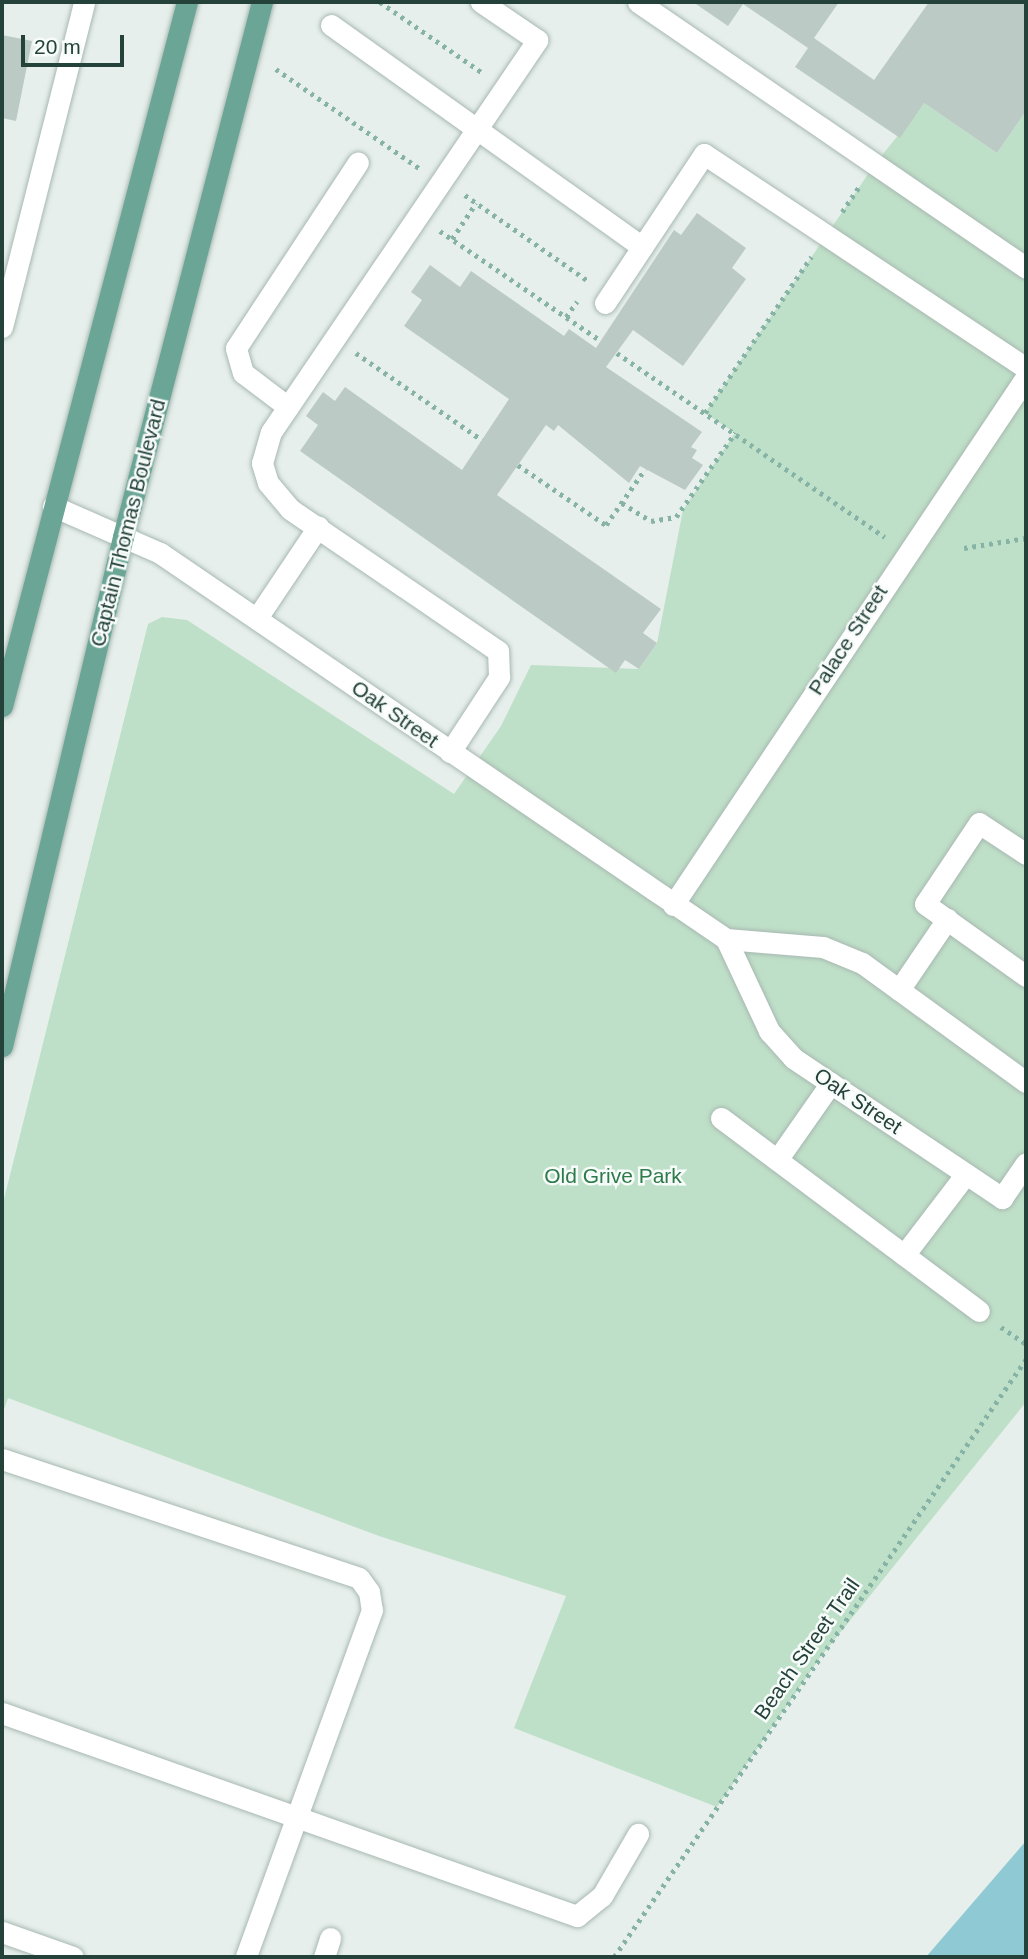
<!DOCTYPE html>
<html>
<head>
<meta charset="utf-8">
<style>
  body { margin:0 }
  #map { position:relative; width:1028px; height:1959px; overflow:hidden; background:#e6efeb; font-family:Arial,sans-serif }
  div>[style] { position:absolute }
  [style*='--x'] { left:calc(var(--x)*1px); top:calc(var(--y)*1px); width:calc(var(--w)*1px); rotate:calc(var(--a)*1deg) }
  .green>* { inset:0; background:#bfe0c8 }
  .water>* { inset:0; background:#8ec9d4 }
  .building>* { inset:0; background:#bbcac4 }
  .path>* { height:4.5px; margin-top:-2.25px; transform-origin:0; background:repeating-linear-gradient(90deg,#86b3a5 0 3.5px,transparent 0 8.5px) }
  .roads { filter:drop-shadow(0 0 2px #a8b8b2) drop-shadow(0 0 2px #a8b8b2) }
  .minor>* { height:21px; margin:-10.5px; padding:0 10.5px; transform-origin:10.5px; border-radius:10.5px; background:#fff }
  .major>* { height:21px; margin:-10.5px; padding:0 10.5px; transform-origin:10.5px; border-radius:10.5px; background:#6aa596 }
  span { translate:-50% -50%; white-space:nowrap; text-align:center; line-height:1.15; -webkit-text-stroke:5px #f7fbf9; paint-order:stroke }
  .street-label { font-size:21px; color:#24423a }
  .park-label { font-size:21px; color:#2d7a4b }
  .frame { position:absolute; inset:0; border:4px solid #24423a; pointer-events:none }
  .scale { position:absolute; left:21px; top:35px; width:103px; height:32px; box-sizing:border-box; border:4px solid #24423a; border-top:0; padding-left:9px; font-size:21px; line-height:24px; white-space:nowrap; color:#24423a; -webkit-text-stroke:5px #f7fbf9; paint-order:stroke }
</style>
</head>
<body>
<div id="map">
  <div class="green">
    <div style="clip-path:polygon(924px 103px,997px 153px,1026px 111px,1026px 1402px,819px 1659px,717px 1807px,514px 1728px,566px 1596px,379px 1536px,8px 1398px,2px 1415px,2px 1207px,148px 624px,162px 617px,187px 620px,454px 794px,501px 726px,531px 665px,639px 669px,657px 643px,683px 510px,735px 433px,705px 413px,875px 164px)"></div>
  </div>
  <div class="water">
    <div style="clip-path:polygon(1026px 1841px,1026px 1957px,926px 1957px)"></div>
  </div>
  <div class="building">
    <div style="clip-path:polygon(693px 2px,839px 2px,814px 38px,874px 80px,929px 2px,1026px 2px,1026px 111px,997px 153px,924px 103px,900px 138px,795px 67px,808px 48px,743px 4px,728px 26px)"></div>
    <div style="clip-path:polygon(2px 35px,32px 41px,16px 121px,2px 118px)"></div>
    <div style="clip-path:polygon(697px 213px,746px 248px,732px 268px,746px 279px,683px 366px,633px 330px,606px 367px,702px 432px,691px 447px,697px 450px,692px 458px,703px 465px,685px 490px,640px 466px,629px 483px,558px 425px,554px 431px,546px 425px,497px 495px,661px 609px,643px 633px,657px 643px,639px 669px,625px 660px,616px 673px,300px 451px,318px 425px,306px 416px,323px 392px,335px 401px,345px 387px,462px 470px,509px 399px,404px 326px,422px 300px,411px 292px,430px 265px,460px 287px,471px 271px,564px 336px,569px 329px,596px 348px,674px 230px,681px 235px)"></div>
  </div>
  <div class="path">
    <div style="--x:380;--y:2;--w:125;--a:34.6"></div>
    <div style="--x:276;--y:69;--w:174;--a:34.7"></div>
    <div style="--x:465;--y:195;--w:149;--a:34.9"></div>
    <div style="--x:842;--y:212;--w:30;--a:-56"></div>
    <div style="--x:440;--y:231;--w:195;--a:34.3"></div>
    <div style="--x:452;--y:239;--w:43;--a:-56.3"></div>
    <div style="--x:566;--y:317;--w:19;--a:-55"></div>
    <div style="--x:356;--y:353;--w:153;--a:34.6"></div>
    <div style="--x:617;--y:353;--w:325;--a:34.5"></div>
    <div style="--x:705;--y:413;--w:189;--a:-55.8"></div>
    <div style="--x:518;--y:465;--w:107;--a:34.3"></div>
    <div style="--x:606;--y:525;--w:68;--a:-55.1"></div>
    <div style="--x:622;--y:503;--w:34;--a:32"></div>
    <div style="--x:651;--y:521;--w:25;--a:-9"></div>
    <div style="--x:676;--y:517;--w:103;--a:-54.9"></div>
    <div style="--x:964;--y:548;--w:63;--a:-9.2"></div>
    <div style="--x:1001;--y:1327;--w:30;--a:34"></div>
    <div style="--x:614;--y:1957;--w:726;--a:-55.43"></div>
  </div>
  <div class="roads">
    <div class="minor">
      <div style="--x:638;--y:2;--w:470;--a:34.4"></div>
      <div style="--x:331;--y:25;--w:382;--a:35.5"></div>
      <div style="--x:605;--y:303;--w:179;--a:-56.4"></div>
      <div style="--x:704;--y:154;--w:387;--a:33.6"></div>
      <div style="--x:2;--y:327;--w:335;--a:-75.8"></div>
      <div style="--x:288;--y:407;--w:56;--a:-142.9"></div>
      <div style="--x:243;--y:373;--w:26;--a:-106"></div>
      <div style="--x:236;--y:348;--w:222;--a:-56.7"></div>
      <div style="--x:53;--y:506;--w:117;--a:23.7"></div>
      <div style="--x:160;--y:553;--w:685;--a:34.29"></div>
      <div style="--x:726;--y:939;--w:97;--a:4.7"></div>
      <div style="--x:823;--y:947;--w:42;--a:22.3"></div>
      <div style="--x:862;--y:963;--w:203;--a:36"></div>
      <div style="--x:257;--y:618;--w:110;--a:-56.2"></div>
      <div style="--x:450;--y:752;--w:90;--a:-56.8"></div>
      <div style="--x:499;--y:677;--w:26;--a:-92"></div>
      <div style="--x:498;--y:651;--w:252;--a:-145.7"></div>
      <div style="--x:290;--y:509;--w:34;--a:-130"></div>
      <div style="--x:268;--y:483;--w:21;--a:-107"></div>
      <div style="--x:262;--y:463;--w:32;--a:-74"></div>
      <div style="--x:271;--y:432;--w:474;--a:-55.8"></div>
      <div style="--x:537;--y:40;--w:68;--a:-145.8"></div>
      <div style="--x:1026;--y:854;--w:56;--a:-146.6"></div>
      <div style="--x:979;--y:823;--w:97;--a:123.7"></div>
      <div style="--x:925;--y:904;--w:124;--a:35.5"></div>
      <div style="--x:673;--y:905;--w:635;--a:-56.23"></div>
      <div style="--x:726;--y:939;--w:102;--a:64.9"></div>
      <div style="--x:769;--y:1031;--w:36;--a:48"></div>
      <div style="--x:793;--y:1058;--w:252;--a:33.8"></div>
      <div style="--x:1002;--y:1198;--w:42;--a:-55.6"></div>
      <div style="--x:899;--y:990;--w:86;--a:-55.9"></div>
      <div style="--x:721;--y:1118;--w:322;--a:36.8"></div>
      <div style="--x:777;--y:1160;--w:94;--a:-55"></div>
      <div style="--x:904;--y:1255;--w:102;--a:-52.6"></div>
      <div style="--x:2;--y:1459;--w:376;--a:18.4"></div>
      <div style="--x:359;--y:1578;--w:17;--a:54"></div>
      <div style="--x:369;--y:1592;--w:18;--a:81"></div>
      <div style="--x:372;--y:1610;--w:369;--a:110"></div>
      <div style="--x:2;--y:1713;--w:610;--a:19.45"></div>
      <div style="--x:577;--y:1916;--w:32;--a:-39"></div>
      <div style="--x:602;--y:1896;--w:72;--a:-59.9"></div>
      <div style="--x:2;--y:1932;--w:75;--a:19.4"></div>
      <div style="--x:324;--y:1957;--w:20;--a:-72"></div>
    </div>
    <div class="major">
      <div style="--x:2;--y:706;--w:728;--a:-75.28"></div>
      <div style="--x:2;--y:1046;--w:523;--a:-76.63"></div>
      <div style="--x:123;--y:537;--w:553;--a:-75.44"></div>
    </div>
  </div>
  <div class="street-label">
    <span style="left:128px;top:523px;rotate:-76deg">Captain Thomas Boulevard</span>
    <span style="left:848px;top:640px;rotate:-57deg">Palace Street</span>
    <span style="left:395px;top:714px;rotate:35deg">Oak Street</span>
    <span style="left:858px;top:1101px;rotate:34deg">Oak Street</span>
    <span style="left:807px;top:1649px;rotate:-55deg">Beach Street Trail</span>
  </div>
  <div class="park-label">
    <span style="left:613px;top:1176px">Old Grive Park</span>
  </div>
  <div class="frame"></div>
  <div class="scale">20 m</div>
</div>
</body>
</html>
